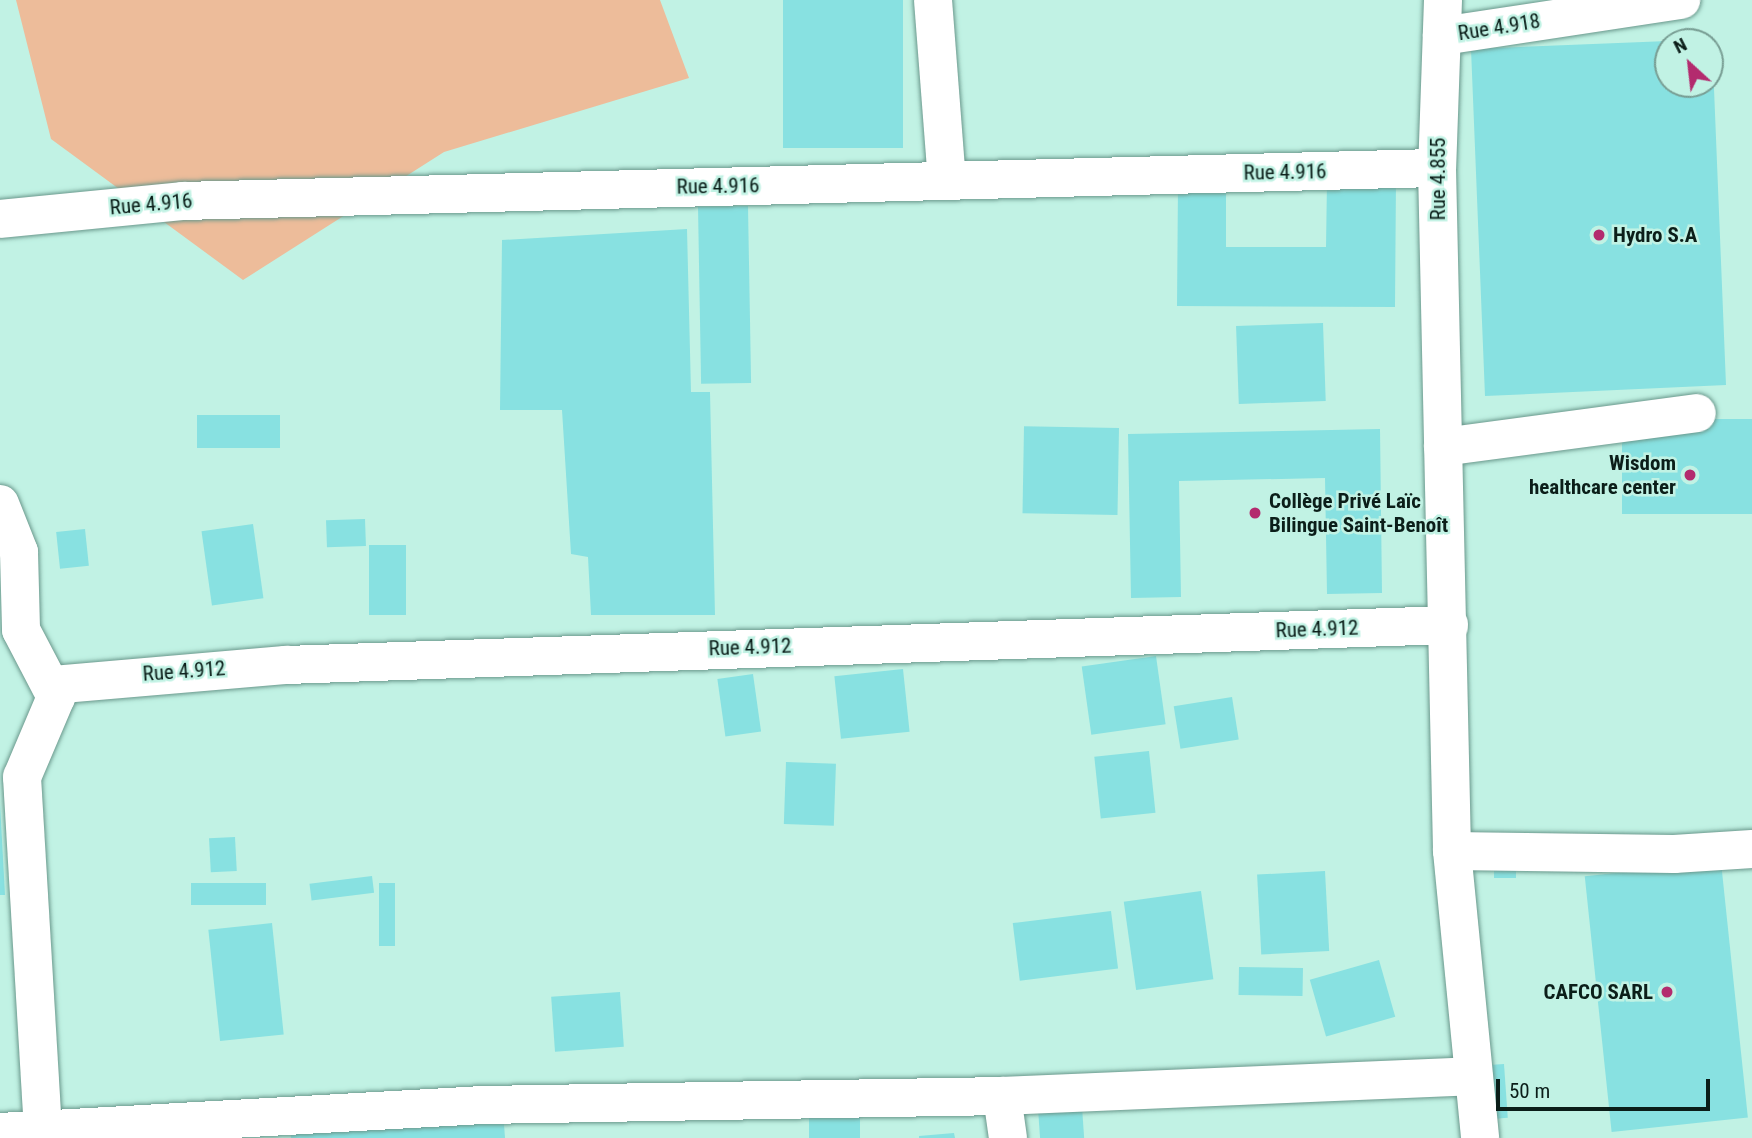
<!DOCTYPE html>
<html>
<head>
<meta charset="utf-8">
<style>
  body { margin:0 }
  #map { position:relative; width:1752px; height:1138px; overflow:hidden; background:#c1f2e4; font-family:"Roboto Condensed",sans-serif }
  div>[style] { position:absolute }
  [style*='--x'] { left:calc(var(--x)*1px); top:calc(var(--y)*1px); width:calc(var(--w)*1px); rotate:calc(var(--a)*1deg) }
  .green>* { inset:0; background:#edbc9a }
  .building>* { inset:0; background:#88e1e1; transform-origin:0 0 }
  .roads { filter:drop-shadow(0 0 2px #6a988c) drop-shadow(0 0 2px #6a988c) }
  .minor>* { height:38px; margin:-19px; padding:0 19px; transform-origin:19px; border-radius:19px; background:#fff }
  .dots>* { width:19px; height:19px; translate:-50% -50%; box-sizing:border-box; border:4px solid #c1f2e4; border-radius:50% }
  span { translate:-50% -50%; white-space:nowrap; text-align:center; line-height:1.15; -webkit-text-stroke:5px #c1f2e4; paint-order:stroke }
  .street-label { font-size:21px; color:#0b1e19 }
  .poi-label { font-size:21px; color:#0b1e19; font-weight:700 }
  .left { translate:0 -50%; text-align:left }
  .right { translate:-100% -50%; text-align:right }
  .north { position:absolute; left:1654px; top:28px; width:70px; height:70px; box-sizing:border-box; background:#c1f2e4; border:2px solid #789d93; border-radius:50%; rotate:333deg; font-size:19px; font-weight:700; line-height:28px; text-align:center; color:#0b1e19 }
  .north::after { content:''; display:block; margin:auto; width:24px; height:32px; background:#b32b6e; clip-path:polygon(50% 0,100% 100%,50% 72%,0 100%) }
  .scale { position:absolute; left:1496px; top:1079px; width:214px; height:32px; box-sizing:border-box; border:4px solid #0b1e19; border-top:0; padding-left:9px; font-size:21px; line-height:24px; white-space:nowrap; color:#0b1e19; -webkit-text-stroke:5px #c1f2e4; paint-order:stroke }
</style>
</head>
<body>
<div id="map">
  <div class="green">
    <div style="clip-path:polygon(16px 0,660px 0,689px 78px,444px 152px,243px 280px,51px 139px)"></div>
  </div>
  <div class="building">
    <div style="left:783px;top:0;width:120px;height:148px"></div>
    <div style="clip-path:polygon(1712px 39px,1726px 385px,1485px 396px,1471px 49px,1668px 41px,1668px 84px,1710px 84px,1710px 42px,1686px 40px)"></div>
    <div style="clip-path:polygon(1327px 181px,1396px 181px,1395px 307px,1177px 306px,1178px 183px,1226px 183px,1226px 247px,1326px 247px)"></div>
    <div style="left:748px;top:206px;width:177px;height:50px;rotate:89deg"></div>
    <div style="clip-path:polygon(687px 229px,691px 392px,710px 392px,715px 615px,591px 615px,588px 557px,571px 554px,562px 410px,500px 410px,502px 240px)"></div>
    <div style="left:1323px;top:323px;width:78px;height:87px;rotate:88deg"></div>
    <div style="left:280px;top:415px;width:33px;height:83px;rotate:90deg"></div>
    <div style="left:1752px;top:419px;width:95px;height:130px;rotate:90deg"></div>
    <div style="left:1119px;top:428px;width:87px;height:95px;rotate:91deg"></div>
    <div style="clip-path:polygon(1380px 429px,1382px 593px,1327px 594px,1325px 478px,1179px 481px,1181px 597px,1131px 598px,1128px 434px)"></div>
    <div style="left:365px;top:519px;width:27px;height:39px;rotate:88deg"></div>
    <div style="left:253px;top:524px;width:75px;height:52px;rotate:82deg"></div>
    <div style="left:85px;top:529px;width:37px;height:29px;rotate:84deg"></div>
    <div style="left:369px;top:545px;width:37px;height:70px"></div>
    <div style="left:1156px;top:656px;width:69px;height:75px;rotate:82deg"></div>
    <div style="left:903px;top:669px;width:63px;height:69px;rotate:84deg"></div>
    <div style="left:753px;top:674px;width:58px;height:36px;rotate:82deg"></div>
    <div style="left:1232px;top:697px;width:43px;height:59px;rotate:81deg"></div>
    <div style="left:1149px;top:751px;width:62px;height:55px;rotate:84deg"></div>
    <div style="left:786px;top:762px;width:50px;height:62px;rotate:2deg"></div>
    <div style="clip-path:polygon(0 804px,5px 895px,0 895px)"></div>
    <div style="left:235px;top:837px;width:34px;height:26px;rotate:87deg"></div>
    <div style="left:1721px;top:862px;width:257px;height:137px;rotate:84deg"></div>
    <div style="left:1494px;top:863px;width:22px;height:15px"></div>
    <div style="left:1325px;top:871px;width:80px;height:68px;rotate:87deg"></div>
    <div style="left:372px;top:876px;width:17px;height:63px;rotate:83deg"></div>
    <div style="left:266px;top:883px;width:22px;height:75px;rotate:90deg"></div>
    <div style="left:379px;top:883px;width:16px;height:63px"></div>
    <div style="left:1201px;top:891px;width:89px;height:78px;rotate:82deg"></div>
    <div style="left:1111px;top:911px;width:58px;height:99px;rotate:83deg"></div>
    <div style="left:272px;top:923px;width:112px;height:64px;rotate:84deg"></div>
    <div style="left:1379px;top:960px;width:59px;height:72px;rotate:74deg"></div>
    <div style="left:1239px;top:967px;width:64px;height:28px;rotate:1deg"></div>
    <div style="left:620px;top:992px;width:55px;height:69px;rotate:86deg"></div>
    <div style="left:1504px;top:1064px;width:54px;height:19px;rotate:86deg"></div>
    <div style="left:860px;top:1100px;width:38px;height:51px;rotate:90deg"></div>
    <div style="left:1082px;top:1107px;width:31px;height:44px;rotate:86deg"></div>
    <div style="clip-path:polygon(503px 1110px,505px 1138px,291px 1138px,290px 1126px)"></div>
    <div style="clip-path:polygon(954px 1133px,955px 1138px,919px 1138px,919px 1136px)"></div>
  </div>
  <div class="roads">
    <div class="minor">
      <div style="--x:933;--y:0;--w:181;--a:85.6"></div>
      <div style="--x:1443;--y:0;--w:168;--a:92"></div>
      <div style="--x:1437;--y:168;--w:683;--a:88.74"></div>
      <div style="--x:1452;--y:851;--w:288;--a:84.4"></div>
      <div style="--x:1442;--y:36;--w:242;--a:-8.6"></div>
      <div style="--x:0;--y:219;--w:184;--a:-5.6"></div>
      <div style="--x:183;--y:201;--w:1254;--a:-1.51"></div>
      <div style="--x:1443;--y:447;--w:256;--a:-7.6"></div>
      <div style="--x:0;--y:504;--w:52;--a:68.4"></div>
      <div style="--x:19;--y:552;--w:78;--a:88.5"></div>
      <div style="--x:21;--y:630;--w:76;--a:62.4"></div>
      <div style="--x:56;--y:697;--w:87;--a:113"></div>
      <div style="--x:22;--y:777;--w:354;--a:86.6"></div>
      <div style="--x:52;--y:685;--w:235;--a:-4.9"></div>
      <div style="--x:286;--y:665;--w:1164;--a:-1.97"></div>
      <div style="--x:1452;--y:851;--w:222;--a:0.8"></div>
      <div style="--x:1674;--y:854;--w:78;--a:-3.7"></div>
      <div style="--x:1002;--y:1096;--w:42;--a:81.9"></div>
      <div style="--x:0;--y:1132;--w:484;--a:-3.2"></div>
      <div style="--x:483;--y:1105;--w:519;--a:-0.99"></div>
      <div style="--x:1002;--y:1096;--w:468;--a:-2.4"></div>
    </div>
  </div>
  <div class="dots">
    <div style="left:1599px;top:235px;background:#b32b6e"></div>
    <div style="left:1690px;top:475px;background:#b32b6e"></div>
    <div style="left:1255px;top:513px;background:#b32b6e"></div>
    <div style="left:1667px;top:992px;background:#b32b6e"></div>
  </div>
  <div class="street-label">
    <span style="left:1499px;top:27px;rotate:-9deg">Rue 4.918</span>
    <span style="left:1285px;top:172px;rotate:-1deg">Rue 4.916</span>
    <span style="left:1438px;top:179px;rotate:-90deg">Rue 4.855</span>
    <span style="left:718px;top:186px;rotate:-1deg">Rue 4.916</span>
    <span style="left:151px;top:204px;rotate:-5deg">Rue 4.916</span>
    <span style="left:1317px;top:629px;rotate:-2deg">Rue 4.912</span>
    <span style="left:750px;top:647px;rotate:-2deg">Rue 4.912</span>
    <span style="left:184px;top:671px;rotate:-4deg">Rue 4.912</span>
  </div>
  <div class="poi-label">
    <span class="left" style="left:1613px;top:235px">Hydro S.A</span>
    <span class="right" style="left:1676px;top:475px">Wisdom<br>healthcare center</span>
    <span class="left" style="left:1269px;top:513px">Collège Privé Laïc<br>Bilingue Saint-Benoît</span>
    <span class="right" style="left:1653px;top:992px">CAFCO SARL</span>
  </div>
  <div class="north">N</div>
  <div class="scale">50 m</div>
</div>
</body>
</html>
